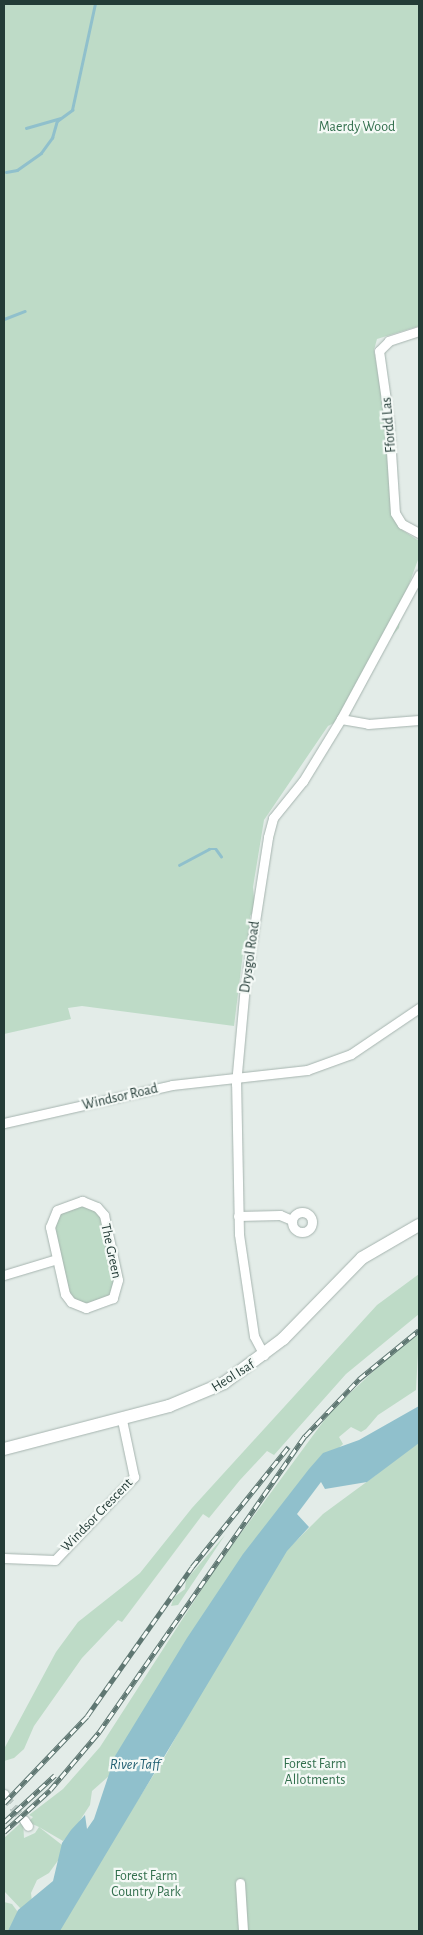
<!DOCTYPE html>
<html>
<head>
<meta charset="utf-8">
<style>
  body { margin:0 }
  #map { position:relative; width:423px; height:1935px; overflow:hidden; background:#e3ece8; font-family:"Alegreya Sans",sans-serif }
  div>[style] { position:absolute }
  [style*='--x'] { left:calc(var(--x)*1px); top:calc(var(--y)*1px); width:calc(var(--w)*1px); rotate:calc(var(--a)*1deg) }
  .green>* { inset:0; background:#bedbc7 }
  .water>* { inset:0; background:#90c0cc }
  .stream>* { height:2.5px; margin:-1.25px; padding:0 1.25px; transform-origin:1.25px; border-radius:1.25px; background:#90c0cc }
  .minor-tunnel>* { height:9px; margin-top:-4.5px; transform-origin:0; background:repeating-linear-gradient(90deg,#bdc9c5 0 9px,transparent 0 13.5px) }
  .roads { filter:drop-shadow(0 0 1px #a6b4af) drop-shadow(0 0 1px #a6b4af) }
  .minor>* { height:9px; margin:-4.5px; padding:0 4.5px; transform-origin:4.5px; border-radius:4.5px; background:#fff }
  .minor>.ring { margin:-4.5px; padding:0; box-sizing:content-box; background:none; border:9px solid #fff; border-radius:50% }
  .secondary>* { height:12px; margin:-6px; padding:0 6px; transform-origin:6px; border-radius:6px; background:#fff }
  .rail>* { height:4.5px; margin-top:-2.25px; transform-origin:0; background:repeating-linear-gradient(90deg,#f4f9f6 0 8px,#5f7772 0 16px); box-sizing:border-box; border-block:1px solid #5f7772 }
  span { translate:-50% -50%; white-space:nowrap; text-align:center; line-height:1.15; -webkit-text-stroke:4.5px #f4f9f6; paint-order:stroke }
  .park-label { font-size:14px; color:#326f4d }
  .street-label { font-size:14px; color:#243c37 }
  .water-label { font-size:15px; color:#246173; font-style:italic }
  .frame { position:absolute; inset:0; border:5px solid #243c37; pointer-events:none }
</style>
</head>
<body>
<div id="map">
  <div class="green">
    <div style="clip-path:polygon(4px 4px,419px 4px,419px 326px,377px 339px,374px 350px,386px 423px,392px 511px,399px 528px,419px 541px,419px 557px,402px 603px,399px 628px,378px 651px,334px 723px,328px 726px,264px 820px,253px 887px,255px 910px,250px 916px,249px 944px,244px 945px,234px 1026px,82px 1006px,68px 1008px,71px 1019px,4px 1034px)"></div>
    <div style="clip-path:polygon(83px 1206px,96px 1211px,101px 1219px,115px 1280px,110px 1295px,89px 1304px,75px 1301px,69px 1292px,54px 1227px,62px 1212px)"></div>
    <div style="clip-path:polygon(419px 1274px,419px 1314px,346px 1374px,274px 1455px,267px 1451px,240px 1480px,209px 1518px,203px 1514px,122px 1622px,118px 1620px,82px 1658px,34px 1726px,24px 1749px,14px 1758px,4px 1761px,4px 1749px,56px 1652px,78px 1622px,140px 1573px,192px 1508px,377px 1305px)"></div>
    <div style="clip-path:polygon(419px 1334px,416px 1390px,378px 1415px,366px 1429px,361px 1432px,351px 1427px,339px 1437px,343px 1444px,323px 1463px,110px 1775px,92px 1791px,90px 1805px,73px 1831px,63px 1841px,39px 1827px,62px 1845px,62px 1855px,49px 1873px,37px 1880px,31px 1893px,32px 1902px,21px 1909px,4px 1891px,4px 1838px,23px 1821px,24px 1838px,35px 1833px,39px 1827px,28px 1822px,33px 1817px,29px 1815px,63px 1789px,100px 1747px,216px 1567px,331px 1411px,396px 1350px)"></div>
    <div style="clip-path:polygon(419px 1443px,419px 1931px,55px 1931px,163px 1760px,272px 1565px,323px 1514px,376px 1475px,380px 1462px)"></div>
    <div style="clip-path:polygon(225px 1535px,178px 1605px,171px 1606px,174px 1597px,185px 1589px,186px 1580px)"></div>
    <div style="clip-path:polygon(4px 1902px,12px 1904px,23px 1919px,20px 1931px,4px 1931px)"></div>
  </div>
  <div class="water">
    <div style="clip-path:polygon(419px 1406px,419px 1443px,367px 1482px,325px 1489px,321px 1482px,297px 1514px,309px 1527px,287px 1551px,60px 1931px,8px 1931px,18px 1910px,53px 1881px,62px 1843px,71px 1830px,85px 1815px,87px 1829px,94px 1819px,115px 1756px,187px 1638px,243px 1554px,309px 1469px,323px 1453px,359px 1440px)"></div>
  </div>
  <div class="stream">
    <div style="--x:26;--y:128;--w:35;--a:-16"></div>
    <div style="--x:6;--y:172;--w:11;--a:-10"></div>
    <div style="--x:17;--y:170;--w:29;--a:-35"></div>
    <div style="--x:41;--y:153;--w:19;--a:-54"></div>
    <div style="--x:52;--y:138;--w:18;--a:-74"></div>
    <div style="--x:57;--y:121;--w:19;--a:-36"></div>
    <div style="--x:72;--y:110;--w:108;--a:-77.8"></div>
    <div style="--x:4;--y:319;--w:22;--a:-21"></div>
    <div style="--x:179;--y:865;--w:34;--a:-28"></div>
    <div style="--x:209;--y:849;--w:7;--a:0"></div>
    <div style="--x:216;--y:849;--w:9;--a:54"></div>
  </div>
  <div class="minor-tunnel">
    <div style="--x:5;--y:1796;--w:31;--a:52"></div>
  </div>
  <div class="roads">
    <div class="minor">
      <div style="--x:419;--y:331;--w:32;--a:162"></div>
      <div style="--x:389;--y:341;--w:14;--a:135"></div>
      <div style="--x:379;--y:351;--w:71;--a:81.9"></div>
      <div style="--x:389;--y:421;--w:92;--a:86.3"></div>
      <div style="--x:395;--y:513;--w:13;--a:58"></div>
      <div style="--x:402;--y:524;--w:19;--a:28"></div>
      <div style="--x:341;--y:719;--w:27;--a:10"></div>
      <div style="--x:368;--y:724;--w:51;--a:-4.5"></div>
      <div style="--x:4;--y:1123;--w:172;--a:-12.7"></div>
      <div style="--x:172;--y:1085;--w:136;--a:-6.3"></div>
      <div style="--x:307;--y:1070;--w:47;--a:-20"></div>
      <div style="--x:351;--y:1054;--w:82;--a:-34.1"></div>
      <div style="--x:82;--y:1201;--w:16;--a:22"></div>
      <div style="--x:97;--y:1207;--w:11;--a:49"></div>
      <div style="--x:104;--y:1215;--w:66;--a:77.8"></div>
      <div style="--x:118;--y:1280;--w:19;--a:106"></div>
      <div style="--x:113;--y:1298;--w:29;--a:160"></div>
      <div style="--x:86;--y:1308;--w:16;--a:-158"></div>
      <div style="--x:71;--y:1302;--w:10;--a:-127"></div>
      <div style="--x:65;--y:1294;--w:69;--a:-102.6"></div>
      <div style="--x:50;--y:1227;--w:18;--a:-68"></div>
      <div style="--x:57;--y:1210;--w:27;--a:-20"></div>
      <div class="ring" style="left:292px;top:1212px;width:11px;height:11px"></div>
      <div style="--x:238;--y:1216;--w:42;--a:-1.4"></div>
      <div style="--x:280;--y:1215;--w:13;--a:23"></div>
      <div style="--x:4;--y:1275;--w:55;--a:-16.8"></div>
      <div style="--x:264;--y:1355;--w:21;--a:-118"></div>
      <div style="--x:254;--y:1336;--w:103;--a:-98.4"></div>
      <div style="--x:239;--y:1234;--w:150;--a:-91.1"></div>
      <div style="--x:236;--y:1084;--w:98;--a:-84.8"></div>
      <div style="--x:245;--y:986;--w:151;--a:-81.2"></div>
      <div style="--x:268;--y:837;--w:20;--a:-75"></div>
      <div style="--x:273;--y:818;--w:48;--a:-51"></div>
      <div style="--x:303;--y:781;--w:73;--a:-58.5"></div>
      <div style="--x:341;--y:719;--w:164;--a:-61.6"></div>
      <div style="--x:4;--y:1558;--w:51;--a:2.2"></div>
      <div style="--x:55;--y:1560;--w:115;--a:-46.4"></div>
      <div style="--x:134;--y:1477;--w:58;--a:-101.9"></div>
      <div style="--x:4;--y:1794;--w:2;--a:63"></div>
      <div style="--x:24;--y:1820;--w:7;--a:56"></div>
      <div style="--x:240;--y:1883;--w:48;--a:86.4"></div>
    </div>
    <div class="secondary">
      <div style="--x:4;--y:1449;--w:171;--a:-14.6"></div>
      <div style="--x:169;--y:1406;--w:60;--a:-22.7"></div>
      <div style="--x:224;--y:1383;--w:74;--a:-36.7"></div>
      <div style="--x:283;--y:1339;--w:113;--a:-45.7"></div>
      <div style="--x:362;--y:1258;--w:66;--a:-30.1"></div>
    </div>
  </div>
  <div class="rail">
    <div style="--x:4;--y:1803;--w:120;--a:-46.3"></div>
    <div style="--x:87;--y:1716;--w:182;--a:-54.8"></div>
    <div style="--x:192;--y:1567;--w:154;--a:-51.3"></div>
    <div style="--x:4;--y:1822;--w:69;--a:-42.7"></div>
    <div style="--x:4;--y:1832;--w:62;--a:-42.4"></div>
    <div style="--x:50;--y:1790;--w:76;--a:-49.8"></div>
    <div style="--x:99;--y:1732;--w:361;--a:-55.2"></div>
    <div style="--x:305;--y:1436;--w:79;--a:-46.5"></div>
    <div style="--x:359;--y:1379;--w:77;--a:-39.2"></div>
  </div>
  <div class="park-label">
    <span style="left:357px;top:127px">Maerdy Wood</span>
    <span style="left:315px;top:1772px">Forest Farm<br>Allotments</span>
    <span style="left:146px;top:1884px">Forest Farm<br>Country Park</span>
  </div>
  <div class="street-label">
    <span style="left:389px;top:425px;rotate:-95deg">Ffordd Las</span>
    <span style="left:250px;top:957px;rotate:-82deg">Drysgol Road</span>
    <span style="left:120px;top:1097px;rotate:-13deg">Windsor Road</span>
    <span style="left:111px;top:1251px;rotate:78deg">The Green</span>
    <span style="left:233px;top:1376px;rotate:-32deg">Heol Isaf</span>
    <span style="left:97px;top:1515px;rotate:-46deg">Windsor Crescent</span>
  </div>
  <div class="water-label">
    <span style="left:135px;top:1765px">River Taff</span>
  </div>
  <div class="frame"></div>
</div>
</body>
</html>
